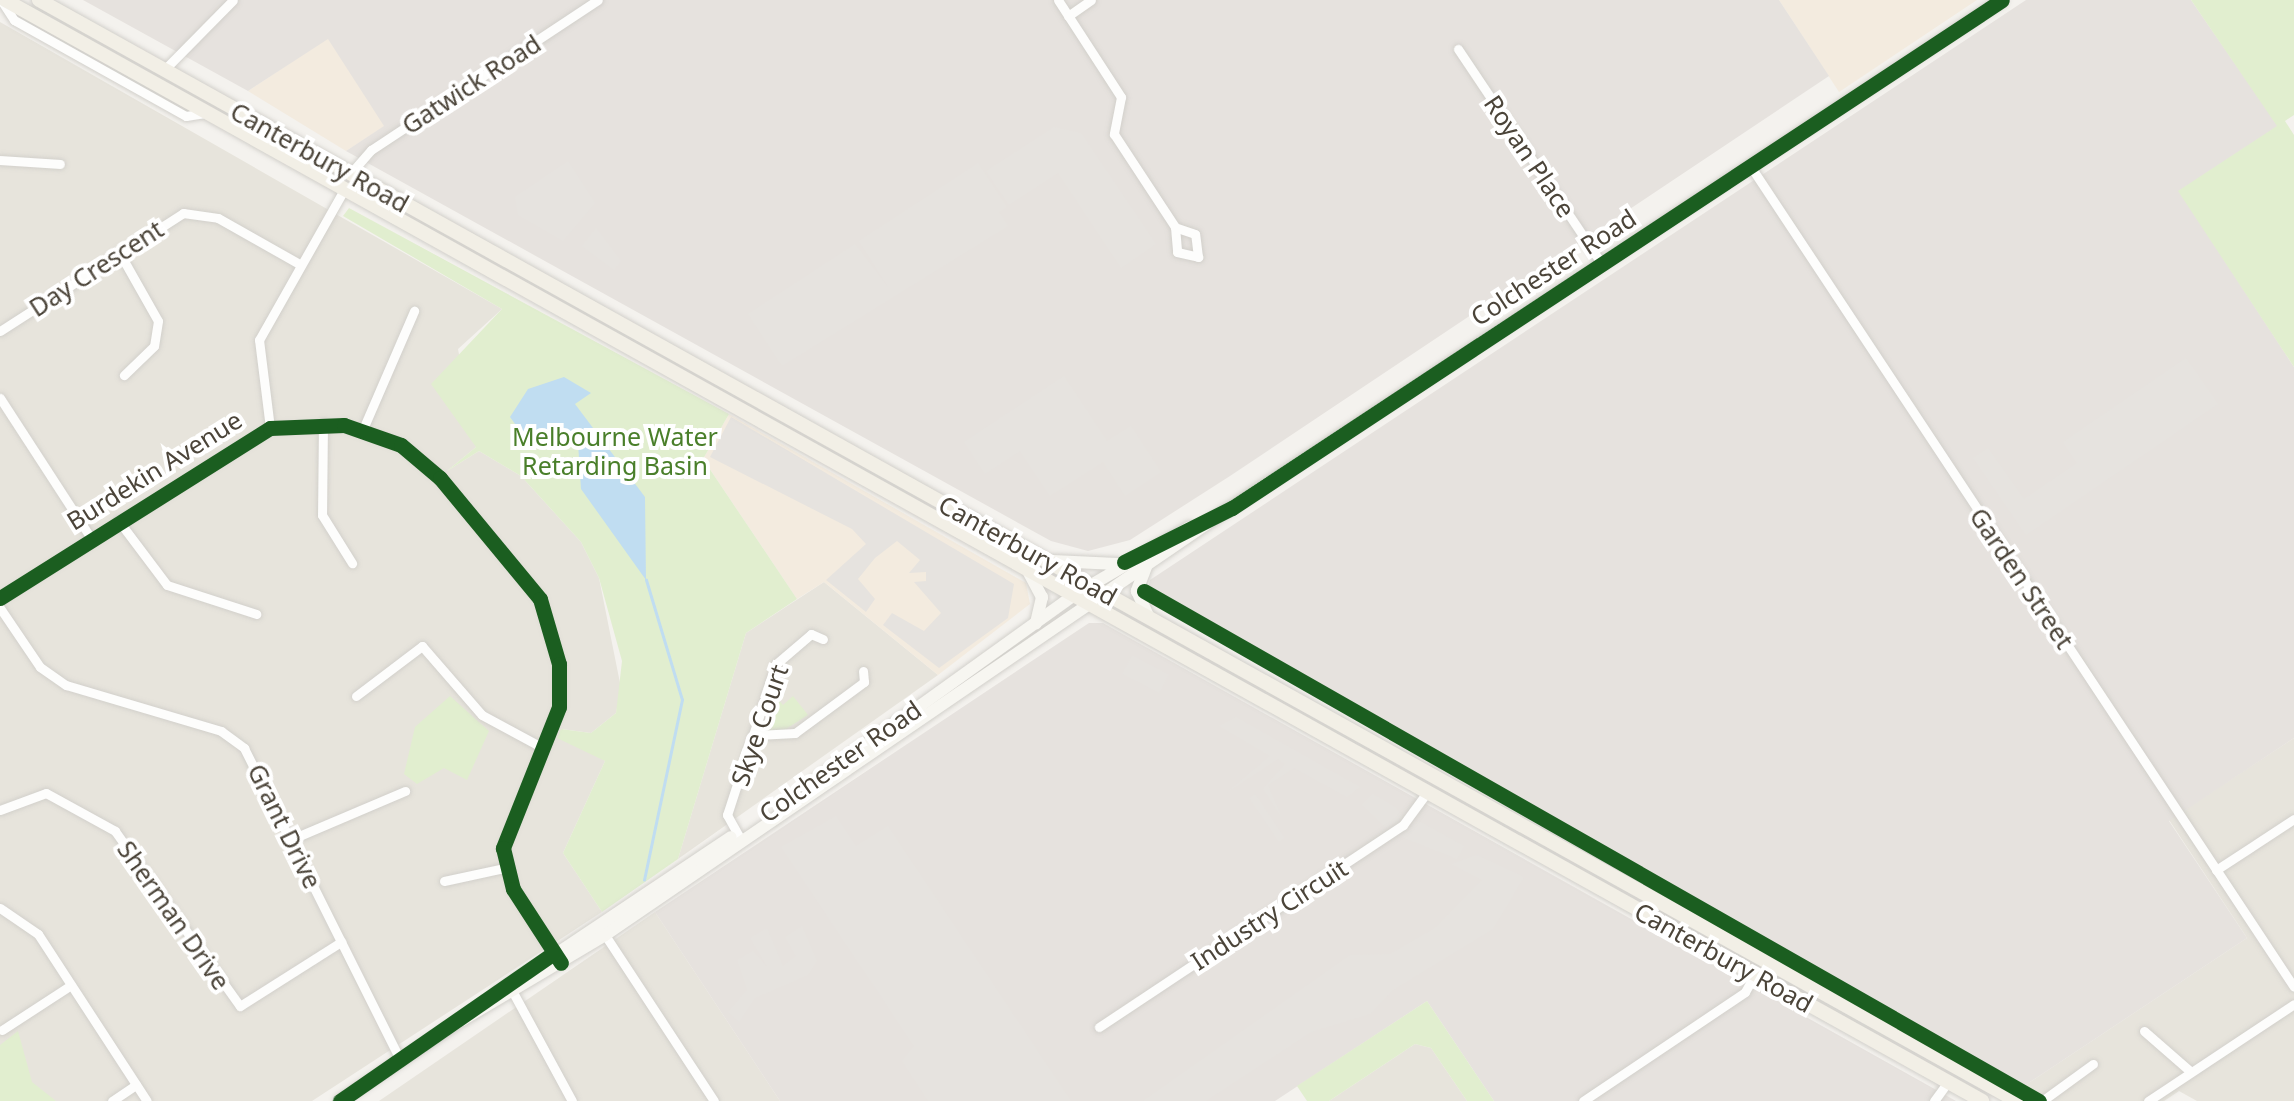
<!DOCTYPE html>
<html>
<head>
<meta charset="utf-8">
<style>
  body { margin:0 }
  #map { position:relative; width:2294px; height:1101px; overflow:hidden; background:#f4f2ee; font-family:"Noto Sans",sans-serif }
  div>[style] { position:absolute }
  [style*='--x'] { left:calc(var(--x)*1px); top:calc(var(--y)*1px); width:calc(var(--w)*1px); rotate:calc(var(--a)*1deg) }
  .residential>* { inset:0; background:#e7e4dc }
  .commercial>* { inset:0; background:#f3ebdf }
  .industrial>* { inset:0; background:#e6e2de }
  .green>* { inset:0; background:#e1eecf }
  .parking>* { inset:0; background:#e6e3df; transform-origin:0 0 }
  .water>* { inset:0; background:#c0ddf1 }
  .stream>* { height:2.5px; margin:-1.25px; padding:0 1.25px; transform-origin:1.25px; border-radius:1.25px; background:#c0ddf1 }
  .roads { filter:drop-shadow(0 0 2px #d2d0cb) drop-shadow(0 0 2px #d2d0cb) }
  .street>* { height:9px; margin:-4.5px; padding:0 4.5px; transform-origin:4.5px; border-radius:4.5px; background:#fdfdfc }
  .secondary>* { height:12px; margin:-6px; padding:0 6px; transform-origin:6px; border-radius:6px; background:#f7f6f1 }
  .primary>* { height:14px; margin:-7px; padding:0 7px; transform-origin:7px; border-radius:7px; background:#f2efe6 }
  .cycleway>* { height:15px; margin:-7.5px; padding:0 7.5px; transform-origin:7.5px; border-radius:7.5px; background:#1b5e20 }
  span { translate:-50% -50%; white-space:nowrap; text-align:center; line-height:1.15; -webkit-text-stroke:8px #fff; paint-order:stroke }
  .street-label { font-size:25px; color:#4b4439 }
  .park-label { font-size:25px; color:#4a7f2a }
</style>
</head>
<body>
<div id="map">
  <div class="residential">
    <div style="clip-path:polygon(0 22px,502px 309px,458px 349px,476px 447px,447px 471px,479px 451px,521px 476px,581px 542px,599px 578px,621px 688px,616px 713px,591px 733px,562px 729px,605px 761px,563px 853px,602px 912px,312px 1101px,0 1101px)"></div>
    <div style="clip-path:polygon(824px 582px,938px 675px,678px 859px,746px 633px)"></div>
    <div style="clip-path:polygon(2294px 738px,2294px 1101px,2197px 1101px,2179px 1091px,2164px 1101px,2052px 1101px,2024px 1086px,2247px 938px,2169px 820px)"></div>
    <div style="clip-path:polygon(655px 912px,780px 1101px,379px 1101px)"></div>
    <div style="clip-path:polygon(1415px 1044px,1431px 1048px,1467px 1101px,1329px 1101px)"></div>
  </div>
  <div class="commercial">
    <div style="clip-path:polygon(1779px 0,1977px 0,1839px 92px)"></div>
    <div style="clip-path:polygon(328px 38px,385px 126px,346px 151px,248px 91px)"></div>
    <div style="clip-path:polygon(729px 414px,1026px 583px,1030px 604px,938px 675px,824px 582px,797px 599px,703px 459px)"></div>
  </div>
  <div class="industrial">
    <div style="clip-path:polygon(83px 0,1779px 0,1829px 76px,1230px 476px,1130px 540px,1088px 551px,1051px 541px,346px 151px,384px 126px,328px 39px,248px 91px)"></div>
    <div style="clip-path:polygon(2026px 0,2191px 0,2278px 126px,2179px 191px,2294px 367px,2294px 738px,2169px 821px,2247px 938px,2024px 1086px,1147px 592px,1150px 580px)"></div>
    <div style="clip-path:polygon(1089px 623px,1103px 623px,1956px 1101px,1494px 1101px,1427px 1001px,1275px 1101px,780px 1101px,655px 912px)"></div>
  </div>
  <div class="green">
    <div style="clip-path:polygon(2191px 0,2294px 0,2294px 115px,2285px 121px,2294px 135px,2294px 367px,2178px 191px,2277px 126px)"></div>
    <div style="clip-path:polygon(349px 208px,729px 414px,703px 459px,797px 599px,746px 633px,678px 859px,602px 912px,563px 853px,605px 761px,557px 738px,561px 729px,591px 733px,616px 713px,622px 661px,599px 578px,581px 542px,521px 476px,479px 451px,447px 471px,476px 447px,431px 384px,502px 309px,343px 216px)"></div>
    <div style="clip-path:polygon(774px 695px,783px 705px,793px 696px,808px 715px,778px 734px,763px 731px)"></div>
    <div style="clip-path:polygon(450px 696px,489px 731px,467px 780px,444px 768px,417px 784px,404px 774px,415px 727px)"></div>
    <div style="clip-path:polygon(1427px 1001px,1494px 1101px,1467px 1101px,1431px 1048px,1415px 1044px,1329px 1101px,1307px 1101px,1297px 1086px)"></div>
    <div style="clip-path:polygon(18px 1031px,32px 1082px,56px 1101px,0 1101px,0 1045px)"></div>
  </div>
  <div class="parking">
    <div style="clip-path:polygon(1054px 127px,1081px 133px,1156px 244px,1121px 268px,1058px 173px,1009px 205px,986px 171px)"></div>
    <div style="clip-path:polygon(568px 161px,595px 203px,563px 241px,518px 215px,515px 197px)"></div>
    <div style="clip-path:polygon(978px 163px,1007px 207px,999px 212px,1008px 226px,782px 366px,748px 314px,855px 244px,888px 287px,859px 241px)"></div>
    <div style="clip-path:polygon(596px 228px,621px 261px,614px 270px,582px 246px)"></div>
    <div style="clip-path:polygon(2186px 358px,2218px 404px,2026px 535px,1973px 458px,1988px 448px,2024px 499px,2077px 463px,2063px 442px)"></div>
    <div style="clip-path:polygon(1064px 376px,1107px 441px,1131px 426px,1161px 472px,1125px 496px,1103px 462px,1050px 496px,1020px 451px,985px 474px,964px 442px)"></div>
    <div style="clip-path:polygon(731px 417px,1014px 584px,1008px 618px,939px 668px,883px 625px,892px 613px,924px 631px,941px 613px,914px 582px,926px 581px,926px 572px,909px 573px,920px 560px,897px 541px,875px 558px,858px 579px,875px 599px,866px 612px,826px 580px,866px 544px,852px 529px,710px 457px)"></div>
    <div style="left:1132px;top:655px;width:42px;height:21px;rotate:28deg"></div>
    <div style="clip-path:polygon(1236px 717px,1307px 757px,1360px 787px,1347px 797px,1294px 768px,1268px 785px,1282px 818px,1263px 789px,1285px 764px,1278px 759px,1226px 793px,1270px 756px,1219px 726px)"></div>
    <div style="left:1255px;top:794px;width:53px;height:7px;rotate:56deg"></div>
    <div style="clip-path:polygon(1373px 794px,1395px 807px,1404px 817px,1386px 828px,1362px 805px)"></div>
    <div style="clip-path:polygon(836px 816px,856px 846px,888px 826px,1071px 1101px,928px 1101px,902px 1061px,914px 1046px,781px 847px)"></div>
    <div style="clip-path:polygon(1419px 821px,1464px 846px,1457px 859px,1399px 836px)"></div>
    <div style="clip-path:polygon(1477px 855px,1524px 877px,1493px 929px,1393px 990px,1370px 1014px,1311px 1032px,1206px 1101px,1143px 1101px,1350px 955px,1390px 954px,1435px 928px,1482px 880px,1451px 864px)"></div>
    <div style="clip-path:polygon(802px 926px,817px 961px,808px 975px,755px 998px,739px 1022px,728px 1012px,747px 990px,737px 960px,753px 951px,768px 968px,750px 938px,767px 928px,783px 966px,796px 956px,785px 937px)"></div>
  </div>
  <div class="water">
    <div style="clip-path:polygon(564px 377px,591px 393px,575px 404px,645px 497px,646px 580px,581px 489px,578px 443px,567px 432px,531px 446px,510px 417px,528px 389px)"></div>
  </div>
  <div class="stream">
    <div style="--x:644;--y:880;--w:184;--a:-78.1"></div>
    <div style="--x:682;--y:700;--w:125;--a:-106.7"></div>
  </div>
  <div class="roads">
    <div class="street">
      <div style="--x:1;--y:0;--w:24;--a:57"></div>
      <div style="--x:14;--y:20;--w:197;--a:29.2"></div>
      <div style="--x:186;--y:116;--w:19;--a:-9"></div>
      <div style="--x:1058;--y:0;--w:116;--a:57"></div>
      <div style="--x:1121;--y:97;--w:38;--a:101"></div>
      <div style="--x:1114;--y:134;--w:111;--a:56.7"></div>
      <div style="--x:1175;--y:227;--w:25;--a:85"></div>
      <div style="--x:1177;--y:252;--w:22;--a:13"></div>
      <div style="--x:1198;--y:257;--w:23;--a:-97"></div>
      <div style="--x:1195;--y:234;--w:21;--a:-161"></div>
      <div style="--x:1068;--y:16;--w:28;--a:-35"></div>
      <div style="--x:1458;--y:49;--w:259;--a:56.2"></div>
      <div style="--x:164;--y:70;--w:98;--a:-45.4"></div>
      <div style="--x:0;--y:160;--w:60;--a:3.8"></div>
      <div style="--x:1751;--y:167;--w:983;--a:56.49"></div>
      <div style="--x:350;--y:174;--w:32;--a:-49"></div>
      <div style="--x:371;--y:150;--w:272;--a:-33.5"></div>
      <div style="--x:119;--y:252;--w:79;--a:60.5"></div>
      <div style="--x:158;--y:321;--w:25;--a:99"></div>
      <div style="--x:154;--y:346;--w:42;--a:136"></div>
      <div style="--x:0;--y:331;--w:218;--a:-32.8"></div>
      <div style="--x:183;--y:213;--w:35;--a:8"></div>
      <div style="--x:218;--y:218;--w:95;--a:29.5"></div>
      <div style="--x:0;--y:398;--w:167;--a:57"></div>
      <div style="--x:323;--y:423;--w:92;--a:90.6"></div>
      <div style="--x:322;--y:515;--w:57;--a:58"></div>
      <div style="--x:270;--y:428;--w:89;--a:-97.1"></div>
      <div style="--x:259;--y:340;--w:172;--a:-60.5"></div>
      <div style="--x:363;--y:429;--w:129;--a:-66.6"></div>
      <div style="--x:118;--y:520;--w:81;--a:53"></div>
      <div style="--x:167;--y:585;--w:94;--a:18"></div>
      <div style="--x:0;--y:598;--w:319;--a:-32.2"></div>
      <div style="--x:270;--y:428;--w:74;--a:-2.3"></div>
      <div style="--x:344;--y:425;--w:60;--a:19.3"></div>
      <div style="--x:401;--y:445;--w:51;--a:40.2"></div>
      <div style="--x:440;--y:478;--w:157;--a:50.4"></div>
      <div style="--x:540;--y:599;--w:68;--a:73.7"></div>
      <div style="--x:559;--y:664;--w:43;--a:90"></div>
      <div style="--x:559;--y:707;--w:152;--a:111.7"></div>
      <div style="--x:503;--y:848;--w:42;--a:76.3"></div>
      <div style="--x:513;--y:889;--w:80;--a:57.3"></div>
      <div style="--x:0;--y:608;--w:71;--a:55.9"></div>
      <div style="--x:40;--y:667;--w:32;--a:35"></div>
      <div style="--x:66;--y:685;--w:162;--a:16.5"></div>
      <div style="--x:221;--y:731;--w:29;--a:36"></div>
      <div style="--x:244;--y:748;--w:349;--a:63.4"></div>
      <div style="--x:356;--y:696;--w:83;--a:-37.1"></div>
      <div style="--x:422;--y:646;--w:91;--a:49"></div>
      <div style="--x:482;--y:715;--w:69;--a:28.4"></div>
      <div style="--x:757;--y:735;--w:38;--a:-3"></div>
      <div style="--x:795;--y:733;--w:86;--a:-36.5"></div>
      <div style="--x:864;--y:682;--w:11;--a:-95"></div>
      <div style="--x:0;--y:810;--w:49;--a:-20.3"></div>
      <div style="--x:46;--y:793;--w:79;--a:28.8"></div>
      <div style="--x:115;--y:831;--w:215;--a:54.5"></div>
      <div style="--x:240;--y:1006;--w:120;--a:-32.4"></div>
      <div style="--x:292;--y:839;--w:123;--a:-23"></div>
      <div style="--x:741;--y:840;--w:29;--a:-119"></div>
      <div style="--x:727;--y:815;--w:159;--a:-72"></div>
      <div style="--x:776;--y:664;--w:46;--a:-40.6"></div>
      <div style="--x:811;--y:634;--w:13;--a:23"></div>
      <div style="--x:2216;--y:870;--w:93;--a:-33.2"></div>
      <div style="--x:444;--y:881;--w:61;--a:-12.2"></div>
      <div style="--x:0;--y:908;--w:46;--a:34.4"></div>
      <div style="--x:38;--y:934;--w:199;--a:56.9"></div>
      <div style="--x:603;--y:932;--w:202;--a:56.7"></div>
      <div style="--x:509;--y:985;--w:132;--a:61.5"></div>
      <div style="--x:1099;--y:1027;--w:365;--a:-33.6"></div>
      <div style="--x:1403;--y:825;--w:42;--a:-53.7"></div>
      <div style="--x:2;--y:1030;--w:82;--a:-33.1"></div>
      <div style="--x:2144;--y:1031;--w:62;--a:41.1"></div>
      <div style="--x:112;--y:1101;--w:29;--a:-34"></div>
      <div style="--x:1583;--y:1101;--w:195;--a:-33.9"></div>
      <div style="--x:1745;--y:992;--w:21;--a:-61"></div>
      <div style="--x:1934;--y:1101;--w:24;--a:-54"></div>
      <div style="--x:2042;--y:1101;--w:63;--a:-36"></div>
      <div style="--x:2148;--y:1101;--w:175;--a:-33.6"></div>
    </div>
    <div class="secondary">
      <div style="--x:1053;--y:561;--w:64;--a:2.7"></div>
      <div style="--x:1146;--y:567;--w:26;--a:111"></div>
      <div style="--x:1137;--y:591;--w:27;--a:66"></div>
      <div style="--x:1028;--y:571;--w:30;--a:62"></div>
      <div style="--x:1042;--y:597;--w:27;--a:103"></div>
      <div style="--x:814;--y:782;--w:322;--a:-35.7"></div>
      <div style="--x:1076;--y:594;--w:132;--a:-30.4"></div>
      <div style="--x:498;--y:993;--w:280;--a:-33.8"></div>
      <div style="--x:462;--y:1020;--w:166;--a:-30.7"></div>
      <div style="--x:605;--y:935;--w:750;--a:-34.35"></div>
      <div style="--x:1224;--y:512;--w:931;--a:-33.35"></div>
      <div style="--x:340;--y:1101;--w:151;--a:-33.7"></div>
    </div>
    <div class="primary">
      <div style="--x:5;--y:0;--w:2263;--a:29.11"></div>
      <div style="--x:39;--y:0;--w:2264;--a:29.1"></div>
    </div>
  </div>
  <div class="cycleway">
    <div style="--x:1124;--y:562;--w:121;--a:-26.6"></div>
    <div style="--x:1232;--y:508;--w:922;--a:-33.41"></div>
    <div style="--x:1144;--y:591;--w:1030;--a:29.68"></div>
    <div style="--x:0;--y:598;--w:319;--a:-32.2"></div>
    <div style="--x:270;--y:428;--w:74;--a:-2.3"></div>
    <div style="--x:344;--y:425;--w:60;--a:19.3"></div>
    <div style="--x:401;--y:445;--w:51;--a:40.2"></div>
    <div style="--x:440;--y:478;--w:157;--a:50.4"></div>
    <div style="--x:540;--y:599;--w:68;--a:73.7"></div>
    <div style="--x:559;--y:664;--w:43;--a:90"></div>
    <div style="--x:559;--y:707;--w:152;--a:111.7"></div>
    <div style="--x:503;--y:848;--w:42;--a:76.3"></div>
    <div style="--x:513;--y:889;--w:88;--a:57"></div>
    <div style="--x:340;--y:1101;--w:260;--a:-34.7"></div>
  </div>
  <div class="street-label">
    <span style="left:471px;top:84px;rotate:-33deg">Gatwick Road</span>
    <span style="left:1530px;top:156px;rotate:56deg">Royan Place</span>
    <span style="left:320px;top:157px;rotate:29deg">Canterbury Road</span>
    <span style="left:1553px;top:267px;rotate:-33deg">Colchester Road</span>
    <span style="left:96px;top:268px;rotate:-33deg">Day Crescent</span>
    <span style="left:154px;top:470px;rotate:-32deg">Burdekin Avenue</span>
    <span style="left:1028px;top:550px;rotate:29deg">Canterbury Road</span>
    <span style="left:2022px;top:578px;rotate:56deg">Garden Street</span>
    <span style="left:759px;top:725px;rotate:-71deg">Skye Court</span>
    <span style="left:840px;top:761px;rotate:-35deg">Colchester Road</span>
    <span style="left:285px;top:826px;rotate:64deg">Grant Drive</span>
    <span style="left:1269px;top:914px;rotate:-33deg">Industry Circuit</span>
    <span style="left:174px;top:915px;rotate:55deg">Sherman Drive</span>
    <span style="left:1724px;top:957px;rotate:29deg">Canterbury Road</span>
  </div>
  <div class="park-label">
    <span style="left:615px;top:451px">Melbourne Water<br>Retarding Basin</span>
  </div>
</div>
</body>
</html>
